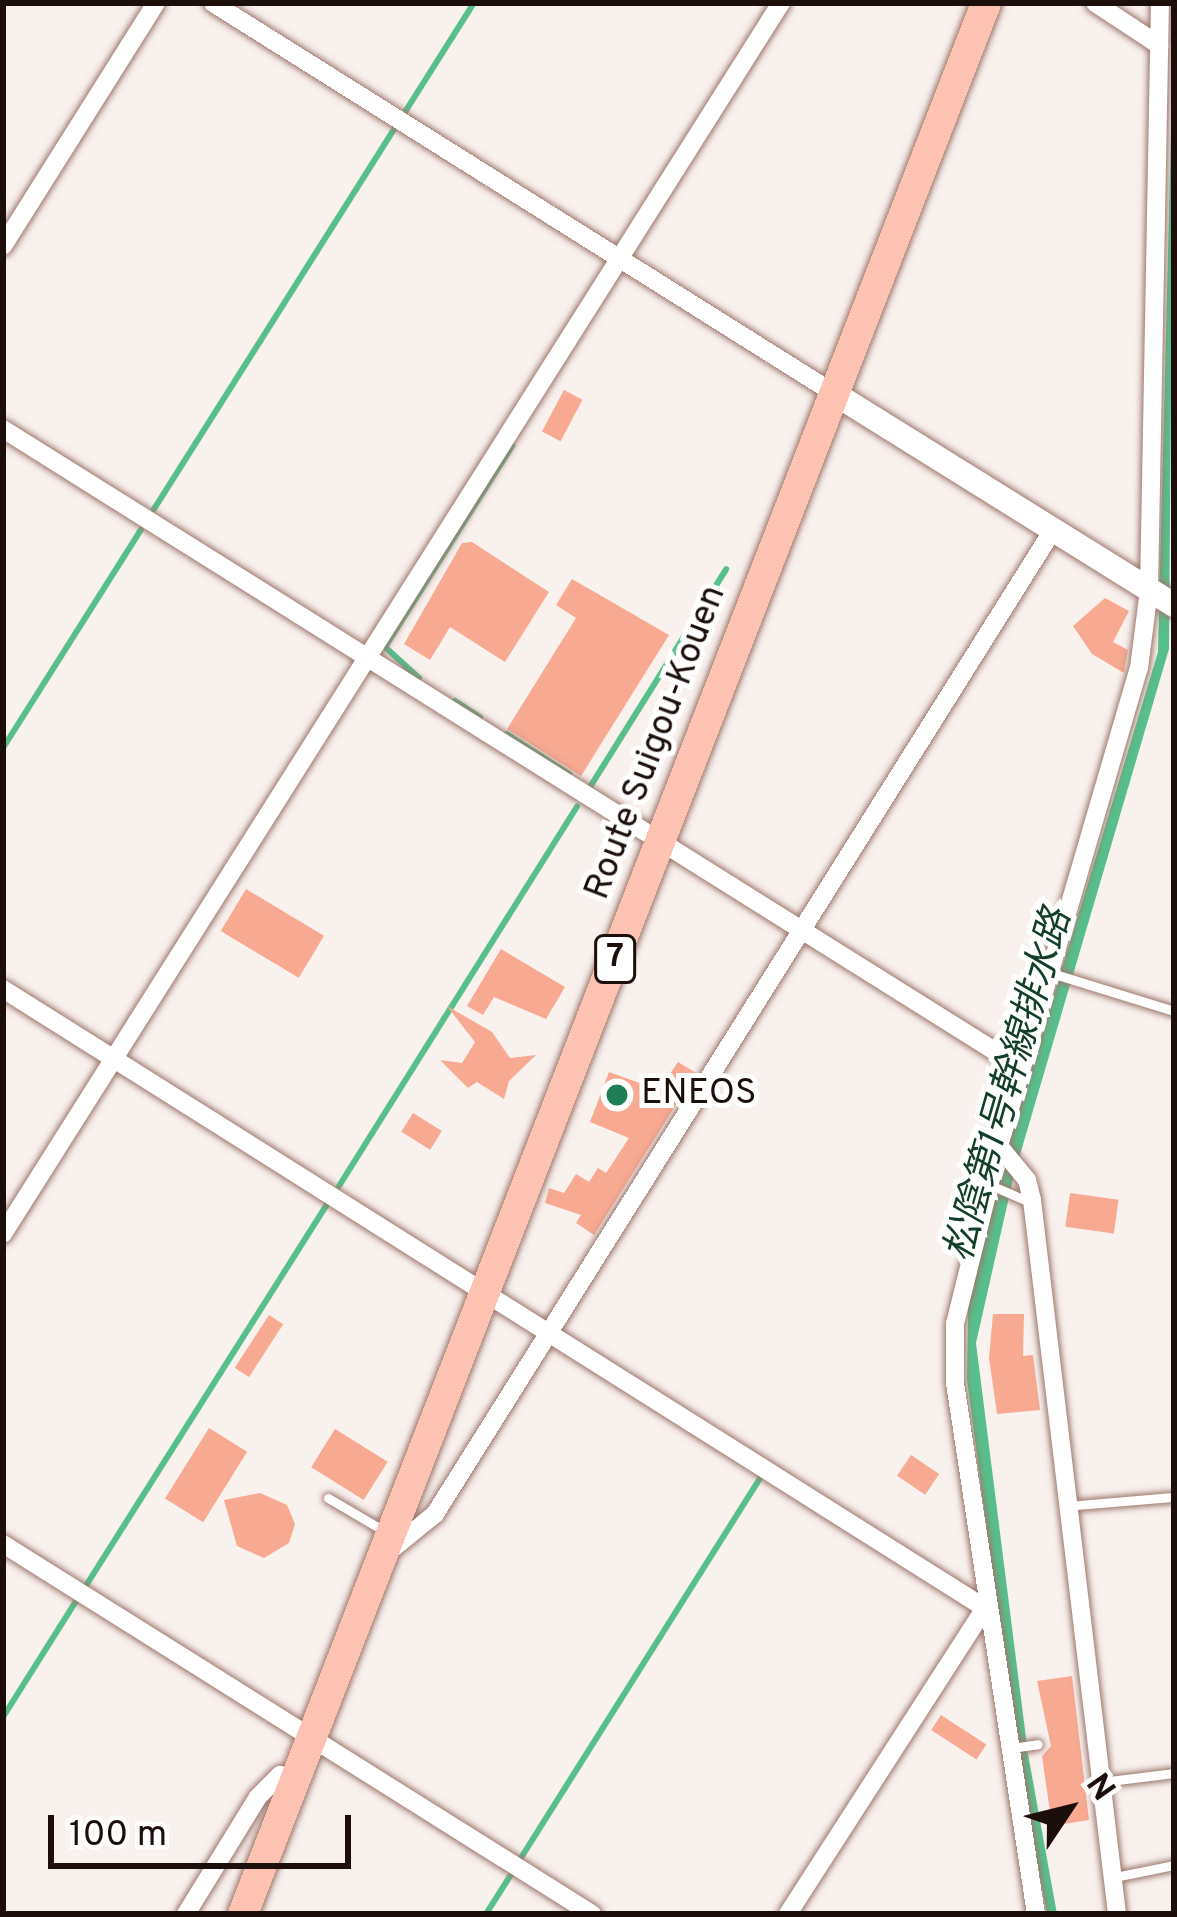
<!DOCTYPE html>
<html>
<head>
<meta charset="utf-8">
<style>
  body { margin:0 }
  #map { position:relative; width:1177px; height:1917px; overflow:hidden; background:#f9f1ee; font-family:Overpass,"Noto Sans JP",sans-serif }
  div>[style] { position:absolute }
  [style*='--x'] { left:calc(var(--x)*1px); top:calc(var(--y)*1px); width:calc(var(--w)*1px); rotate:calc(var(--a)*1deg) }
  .water>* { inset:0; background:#57bf8c }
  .stream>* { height:6px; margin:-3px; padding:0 3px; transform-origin:3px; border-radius:3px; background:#57bf8c }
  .building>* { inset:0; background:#f7a992; transform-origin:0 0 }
  .roads { filter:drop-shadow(0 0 3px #9d786d) drop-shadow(0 0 3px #9d786d) }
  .service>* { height:9px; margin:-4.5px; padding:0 4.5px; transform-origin:4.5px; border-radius:4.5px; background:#fff }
  .minor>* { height:18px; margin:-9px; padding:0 9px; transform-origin:9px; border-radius:9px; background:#fff }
  .tertiary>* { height:24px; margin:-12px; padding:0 12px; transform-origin:12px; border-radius:12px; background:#fff }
  .primary>* { height:30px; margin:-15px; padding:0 15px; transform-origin:15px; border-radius:15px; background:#fdc2b2 }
  .dots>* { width:33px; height:33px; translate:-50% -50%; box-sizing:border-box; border:6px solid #fff; border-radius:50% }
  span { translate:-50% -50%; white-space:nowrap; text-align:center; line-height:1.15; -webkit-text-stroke:10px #fff; paint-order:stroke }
  .shield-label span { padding:3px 9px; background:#fff; border:3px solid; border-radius:9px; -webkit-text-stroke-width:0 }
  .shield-label { font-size:33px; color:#1c0f0b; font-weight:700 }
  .street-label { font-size:36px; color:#1c0f0b }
  .poi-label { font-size:36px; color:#1c0f0b }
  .left { translate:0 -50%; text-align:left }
  .water-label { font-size:39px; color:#133f2a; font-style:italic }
  .frame { position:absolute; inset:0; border:6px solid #1c0f0b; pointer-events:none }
  .north { position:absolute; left:1009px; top:1749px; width:120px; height:120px; -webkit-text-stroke:9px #fff; paint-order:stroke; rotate:55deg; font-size:33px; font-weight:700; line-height:48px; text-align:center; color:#1c0f0b }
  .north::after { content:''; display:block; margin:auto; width:42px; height:54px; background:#1c0f0b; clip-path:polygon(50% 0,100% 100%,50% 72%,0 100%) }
  .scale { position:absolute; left:48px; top:1815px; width:303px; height:54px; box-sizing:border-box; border:6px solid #1c0f0b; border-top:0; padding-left:15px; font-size:36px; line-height:42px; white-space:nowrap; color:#1c0f0b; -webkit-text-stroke:9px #fff; paint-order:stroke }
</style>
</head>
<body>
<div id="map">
  <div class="water">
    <div style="clip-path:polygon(1174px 9px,1169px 649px,1014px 1175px,976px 1343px,1028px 1754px,1057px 1914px,1047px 1914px,1017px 1757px,967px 1380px,968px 1308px,1004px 1160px,1158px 652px)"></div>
  </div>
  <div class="stream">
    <div style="--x:405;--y:112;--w:129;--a:-57.7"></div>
    <div style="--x:154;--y:509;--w:449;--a:-57.7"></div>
    <div style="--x:419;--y:678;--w:46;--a:-137.6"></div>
    <div style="--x:385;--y:647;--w:238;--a:-57.7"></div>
    <div style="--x:455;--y:701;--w:30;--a:33"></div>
    <div style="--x:507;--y:734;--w:74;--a:32.8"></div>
    <div style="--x:3;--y:748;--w:258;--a:-57.7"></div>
    <div style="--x:590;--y:787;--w:257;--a:-58"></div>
    <div style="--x:339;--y:1186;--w:448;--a:-57.9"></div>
    <div style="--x:87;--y:1584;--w:449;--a:-57.7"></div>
    <div style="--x:3;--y:1717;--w:137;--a:-57.8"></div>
    <div style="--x:519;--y:1861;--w:457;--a:-57.8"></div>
    <div style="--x:486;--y:1914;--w:49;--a:-57.6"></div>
  </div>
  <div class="building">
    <div style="left:564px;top:390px;width:21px;height:47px;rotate:28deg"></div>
    <div style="clip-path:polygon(472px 542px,549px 592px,505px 662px,450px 627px,430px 660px,404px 644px,462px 543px)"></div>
    <div style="clip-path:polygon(572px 579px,669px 635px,581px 776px,507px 729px,576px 618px,556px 605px)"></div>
    <div style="clip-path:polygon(1105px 598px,1129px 611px,1113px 642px,1128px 650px,1124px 673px,1092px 654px,1073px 626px)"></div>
    <div style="left:246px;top:889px;width:91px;height:49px;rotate:31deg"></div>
    <div style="clip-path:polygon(501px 949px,565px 987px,546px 1019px,494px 997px,483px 1015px,467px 1006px)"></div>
    <div style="clip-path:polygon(447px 1006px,492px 1032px,510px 1058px,536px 1055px,509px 1081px,504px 1099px,477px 1082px,468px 1088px,440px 1060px,462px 1063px,475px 1042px)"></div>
    <div style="clip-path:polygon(678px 1062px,696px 1073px,594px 1235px,576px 1223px,581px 1215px,545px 1203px,549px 1188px,564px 1193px,576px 1174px,589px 1182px,598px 1168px,606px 1173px,629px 1138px,590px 1122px,609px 1072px,659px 1090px)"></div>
    <div style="left:413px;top:1113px;width:34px;height:22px;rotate:32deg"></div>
    <div style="left:1070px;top:1193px;width:49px;height:34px;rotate:8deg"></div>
    <div style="clip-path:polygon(993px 1314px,1024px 1314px,1023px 1356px,1033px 1355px,1040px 1410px,997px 1414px,989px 1358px)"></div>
    <div style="left:269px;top:1315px;width:17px;height:63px;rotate:33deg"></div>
    <div style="left:209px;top:1428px;width:45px;height:83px;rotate:32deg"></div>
    <div style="left:335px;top:1429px;width:62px;height:45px;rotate:32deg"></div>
    <div style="left:911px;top:1455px;width:34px;height:25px;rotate:34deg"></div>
    <div style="clip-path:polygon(260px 1493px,287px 1505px,295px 1524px,289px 1543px,264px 1558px,237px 1546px,224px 1500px)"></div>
    <div style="clip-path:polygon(1072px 1676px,1089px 1820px,1052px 1826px,1042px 1756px,1051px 1746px,1037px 1681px)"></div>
    <div style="left:941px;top:1715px;width:54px;height:18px;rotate:33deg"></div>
  </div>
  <div class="roads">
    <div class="service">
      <div style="--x:1048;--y:972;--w:132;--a:17.2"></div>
      <div style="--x:990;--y:1185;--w:46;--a:23.2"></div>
      <div style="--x:328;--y:1498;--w:67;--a:30.4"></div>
      <div style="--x:1066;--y:1506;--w:108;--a:-4.8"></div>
      <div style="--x:1011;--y:1748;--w:27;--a:-8"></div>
      <div style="--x:1101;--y:1782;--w:74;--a:-7"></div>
      <div style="--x:1115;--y:1877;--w:60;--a:-11.5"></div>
    </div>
    <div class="minor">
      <div style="--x:213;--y:3;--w:735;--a:32.15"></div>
      <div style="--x:1095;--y:3;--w:77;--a:33.3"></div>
      <div style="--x:3;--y:246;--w:287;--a:-57.8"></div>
      <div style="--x:3;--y:429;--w:1201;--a:32.1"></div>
      <div style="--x:3;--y:989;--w:1161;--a:32.23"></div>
      <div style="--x:985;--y:1608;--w:364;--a:122.8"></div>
      <div style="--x:999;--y:1146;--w:183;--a:103.9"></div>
      <div style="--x:955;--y:1324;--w:59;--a:90"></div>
      <div style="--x:955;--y:1383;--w:537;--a:81.33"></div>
      <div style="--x:3;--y:1234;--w:1456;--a:-57.71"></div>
      <div style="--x:3;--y:1544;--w:696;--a:32.14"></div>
      <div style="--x:387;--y:1553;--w:62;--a:-39.1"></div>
      <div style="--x:435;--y:1514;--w:1162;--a:-57.87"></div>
      <div style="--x:186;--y:1914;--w:137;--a:-58.4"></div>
      <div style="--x:258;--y:1797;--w:31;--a:-45"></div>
      <div style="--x:280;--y:1775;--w:16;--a:15"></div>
      <div style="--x:1117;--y:1914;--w:719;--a:-96.79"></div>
      <div style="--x:1032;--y:1200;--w:21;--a:-104"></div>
      <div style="--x:1027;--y:1180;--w:44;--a:-129.5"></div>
      <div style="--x:999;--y:1146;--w:498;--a:-73.7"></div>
      <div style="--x:1139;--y:668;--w:79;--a:-82.7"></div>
      <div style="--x:1149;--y:590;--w:587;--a:-88.93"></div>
    </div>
    <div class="tertiary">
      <div style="--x:835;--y:394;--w:399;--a:31.9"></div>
    </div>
    <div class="primary">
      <div style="--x:243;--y:1914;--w:2050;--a:-68.75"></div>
    </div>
  </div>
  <div class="dots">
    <div style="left:617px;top:1095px;background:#1e7e55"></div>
  </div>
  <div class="shield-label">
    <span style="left:615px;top:959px">7</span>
  </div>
  <div class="street-label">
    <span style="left:657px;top:743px;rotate:-69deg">Route Suigou-Kouen</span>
  </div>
  <div class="poi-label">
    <span class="left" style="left:641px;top:1095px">ENEOS</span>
  </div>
  <div class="water-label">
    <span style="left:1011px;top:1086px;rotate:-74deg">松陰第1号幹線排水路</span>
  </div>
  <div class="frame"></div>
  <div class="north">N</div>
  <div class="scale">100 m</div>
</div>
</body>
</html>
